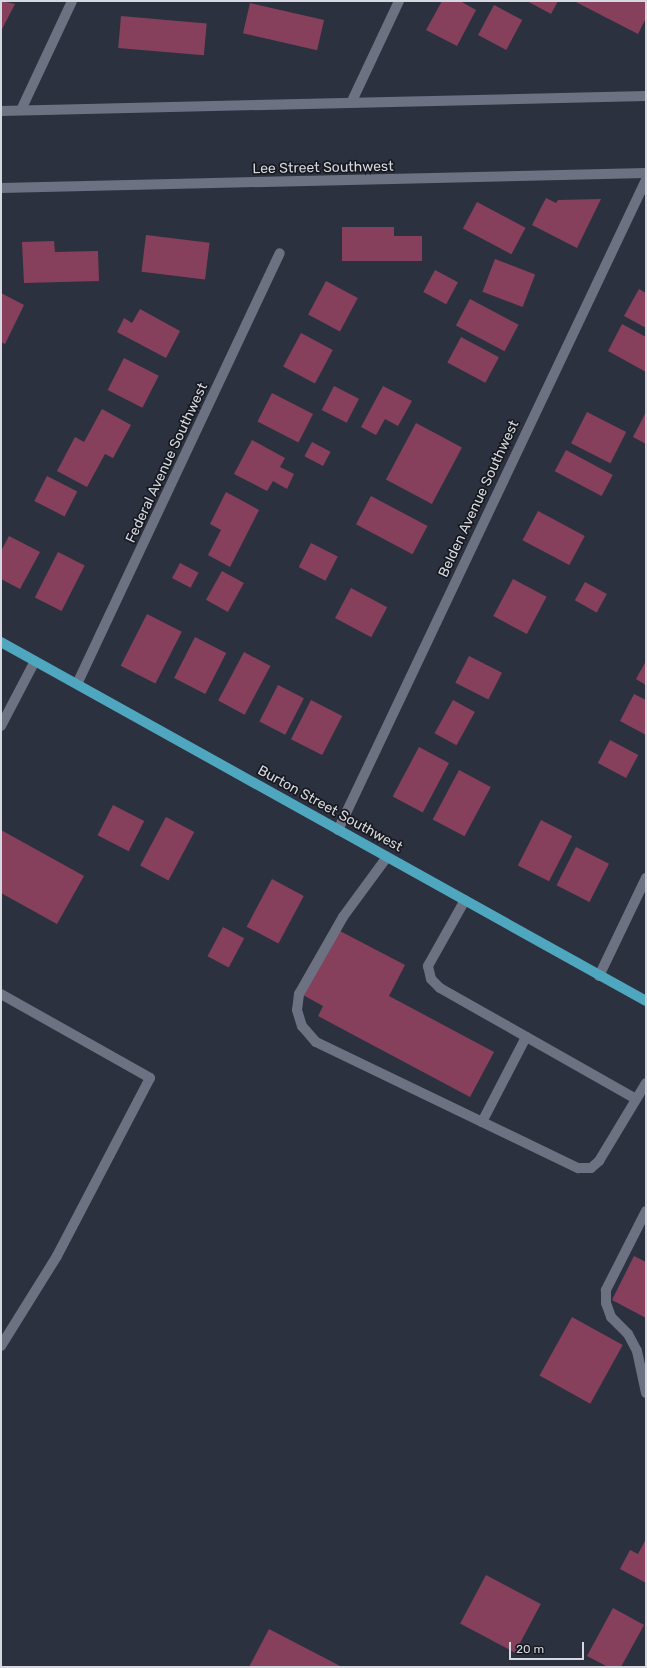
<!DOCTYPE html>
<html>
<head>
<meta charset="utf-8">
<style>
  body { margin:0 }
  #map { position:relative; width:647px; height:1668px; overflow:hidden; background:#2c313f; font-family:Rubik,sans-serif }
  div>[style] { position:absolute }
  [style*='--x'] { left:calc(var(--x)*1px); top:calc(var(--y)*1px); width:calc(var(--w)*1px); rotate:calc(var(--a)*1deg) }
  .building>* { inset:0; background:#86405c; transform-origin:0 0 }
  .minor>* { height:10px; margin:-5px; padding:0 5px; transform-origin:5px; border-radius:5px; background:#6c7282 }
  .major>* { height:10px; margin:-5px; padding:0 5px; transform-origin:5px; border-radius:5px; background:#4fa6bf }
  span { translate:-50% -50%; white-space:nowrap; text-align:center; line-height:1.15; -webkit-text-stroke:3.5px #17191f; paint-order:stroke }
  .street-label { font-size:14px; color:#d5d8e1 }
  .frame { position:absolute; inset:0; border:2px solid #d5d8e1; pointer-events:none }
  .scale { position:absolute; left:509px; top:1642px; width:75px; height:18px; box-sizing:border-box; border:2px solid #d5d8e1; border-top:0; padding-left:5px; font-size:12px; line-height:14px; white-space:nowrap; color:#d5d8e1; -webkit-text-stroke:3px #17191f; paint-order:stroke }
</style>
</head>
<body>
<div id="map">
  <div class="building">
    <div style="clip-path:polygon(1px 1px,15px 4px,1px 31px)"></div>
    <div style="clip-path:polygon(442px 1px,460px 1px,476px 10px,457px 46px,426px 30px)"></div>
    <div style="clip-path:polygon(527px 1px,558px 1px,551px 14px)"></div>
    <div style="clip-path:polygon(574px 1px,646px 1px,646px 18px,638px 34px)"></div>
    <div style="left:250px;top:3px;width:76px;height:31px;rotate:13deg"></div>
    <div style="left:494px;top:5px;width:32px;height:34px;rotate:28deg"></div>
    <div style="left:121px;top:16px;width:86px;height:32px;rotate:5deg"></div>
    <div style="clip-path:polygon(546px 198px,556px 203px,558px 200px,601px 199px,577px 248px,532px 225px)"></div>
    <div style="left:477px;top:202px;width:55px;height:30px;rotate:28deg"></div>
    <div style="clip-path:polygon(342px 227px,394px 227px,394px 236px,422px 236px,422px 261px,342px 261px)"></div>
    <div style="left:146px;top:235px;width:64px;height:37px;rotate:7deg"></div>
    <div style="clip-path:polygon(54px 241px,55px 252px,98px 251px,99px 281px,24px 283px,22px 242px)"></div>
    <div style="left:495px;top:259px;width:43px;height:35px;rotate:21deg"></div>
    <div style="left:435px;top:270px;width:26px;height:25px;rotate:28deg"></div>
    <div style="left:326px;top:281px;width:36px;height:38px;rotate:28deg"></div>
    <div style="clip-path:polygon(639px 289px,646px 293px,646px 328px,624px 316px)"></div>
    <div style="clip-path:polygon(1px 293px,24px 305px,5px 344px,1px 342px)"></div>
    <div style="left:470px;top:299px;width:55px;height:30px;rotate:28deg"></div>
    <div style="clip-path:polygon(140px 309px,180px 331px,166px 358px,117px 332px,124px 318px,132px 323px)"></div>
    <div style="clip-path:polygon(622px 324px,646px 337px,646px 372px,608px 351px)"></div>
    <div style="left:301px;top:333px;width:36px;height:38px;rotate:28deg"></div>
    <div style="left:461px;top:337px;width:43px;height:29px;rotate:28deg"></div>
    <div style="left:124px;top:358px;width:39px;height:36px;rotate:27deg"></div>
    <div style="left:334px;top:386px;width:28px;height:27px;rotate:27deg"></div>
    <div style="clip-path:polygon(383px 386px,412px 401px,398px 426px,385px 419px,376px 435px,361px 427px)"></div>
    <div style="left:272px;top:393px;width:46px;height:32px;rotate:27deg"></div>
    <div style="clip-path:polygon(102px 409px,131px 425px,113px 458px,105px 454px,87px 487px,57px 471px,75px 437px,84px 442px)"></div>
    <div style="left:587px;top:412px;width:44px;height:35px;rotate:27deg"></div>
    <div style="clip-path:polygon(646px 412px,646px 444px,633px 437px)"></div>
    <div style="left:416px;top:423px;width:52px;height:64px;rotate:28deg"></div>
    <div style="clip-path:polygon(252px 440px,285px 458px,280px 467px,294px 474px,287px 489px,273px 481px,267px 491px,234px 474px)"></div>
    <div style="left:312px;top:442px;width:21px;height:16px;rotate:28deg"></div>
    <div style="left:566px;top:450px;width:53px;height:24px;rotate:28deg"></div>
    <div style="left:47px;top:476px;width:34px;height:28px;rotate:27deg"></div>
    <div style="clip-path:polygon(226px 492px,259px 510px,230px 567px,208px 555px,221px 530px,210px 524px)"></div>
    <div style="left:371px;top:496px;width:64px;height:32px;rotate:28deg"></div>
    <div style="left:538px;top:511px;width:53px;height:33px;rotate:28deg"></div>
    <div style="clip-path:polygon(9px 536px,40px 552px,20px 589px,1px 579px,1px 551px)"></div>
    <div style="left:311px;top:543px;width:30px;height:27px;rotate:27deg"></div>
    <div style="left:58px;top:552px;width:30px;height:51px;rotate:27deg"></div>
    <div style="left:180px;top:563px;width:21px;height:17px;rotate:28deg"></div>
    <div style="left:222px;top:571px;width:25px;height:33px;rotate:29deg"></div>
    <div style="left:513px;top:579px;width:38px;height:42px;rotate:28deg"></div>
    <div style="left:585px;top:582px;width:25px;height:21px;rotate:29deg"></div>
    <div style="left:351px;top:588px;width:41px;height:34px;rotate:28deg"></div>
    <div style="left:147px;top:614px;width:39px;height:58px;rotate:27deg"></div>
    <div style="left:195px;top:637px;width:35px;height:46px;rotate:27deg"></div>
    <div style="left:244px;top:652px;width:30px;height:55px;rotate:28deg"></div>
    <div style="left:469px;top:656px;width:37px;height:30px;rotate:27deg"></div>
    <div style="clip-path:polygon(646px 661px,646px 685px,636px 679px)"></div>
    <div style="left:278px;top:685px;width:29px;height:41px;rotate:27deg"></div>
    <div style="clip-path:polygon(634px 694px,646px 700px,646px 735px,620px 721px)"></div>
    <div style="left:311px;top:700px;width:35px;height:44px;rotate:27deg"></div>
    <div style="left:453px;top:700px;width:25px;height:38px;rotate:29deg"></div>
    <div style="left:610px;top:740px;width:32px;height:26px;rotate:28deg"></div>
    <div style="left:419px;top:747px;width:34px;height:56px;rotate:28deg"></div>
    <div style="left:459px;top:770px;width:36px;height:56px;rotate:28deg"></div>
    <div style="left:113px;top:805px;width:35px;height:34px;rotate:27deg"></div>
    <div style="left:166px;top:817px;width:32px;height:55px;rotate:28deg"></div>
    <div style="left:541px;top:820px;width:35px;height:51px;rotate:27deg"></div>
    <div style="clip-path:polygon(1px 830px,84px 876px,57px 924px,1px 893px)"></div>
    <div style="left:576px;top:847px;width:37px;height:43px;rotate:27deg"></div>
    <div style="left:272px;top:879px;width:36px;height:54px;rotate:28deg"></div>
    <div style="left:223px;top:927px;width:24px;height:33px;rotate:28deg"></div>
    <div style="clip-path:polygon(338px 930px,405px 965px,389px 996px,494px 1052px,470px 1097px,318px 1016px,323px 1006px,303px 995px)"></div>
    <div style="clip-path:polygon(634px 1256px,646px 1262px,646px 1318px,612px 1300px)"></div>
    <div style="left:572px;top:1317px;width:58px;height:67px;rotate:29deg"></div>
    <div style="clip-path:polygon(646px 1539px,646px 1583px,620px 1569px,630px 1550px,638px 1554px)"></div>
    <div style="left:486px;top:1575px;width:62px;height:55px;rotate:28deg"></div>
    <div style="clip-path:polygon(613px 1608px,644px 1625px,621px 1667px,608px 1667px,587px 1656px)"></div>
    <div style="clip-path:polygon(269px 1629px,342px 1667px,249px 1667px)"></div>
  </div>
  <div class="minor">
    <div style="--x:352;--y:101;--w:110;--a:-64.8"></div>
    <div style="--x:21;--y:110;--w:120;--a:-64.9"></div>
    <div style="--x:1;--y:111;--w:645;--a:-1.33"></div>
    <div style="--x:1;--y:188;--w:645;--a:-1.33"></div>
    <div style="--x:77;--y:684;--w:476;--a:-64.8"></div>
    <div style="--x:1;--y:726;--w:73;--a:-62.4"></div>
    <div style="--x:338;--y:830;--w:719;--a:-64.65"></div>
    <div style="--x:387;--y:857;--w:74;--a:126.3"></div>
    <div style="--x:343;--y:917;--w:89;--a:119.7"></div>
    <div style="--x:299;--y:994;--w:16;--a:97"></div>
    <div style="--x:297;--y:1010;--w:17;--a:73"></div>
    <div style="--x:302;--y:1026;--w:21;--a:49"></div>
    <div style="--x:316;--y:1042;--w:291;--a:25.7"></div>
    <div style="--x:578;--y:1168;--w:13;--a:0"></div>
    <div style="--x:591;--y:1168;--w:11;--a:-41"></div>
    <div style="--x:599;--y:1161;--w:91;--a:-58.9"></div>
    <div style="--x:465;--y:900;--w:76;--a:119.3"></div>
    <div style="--x:428;--y:966;--w:13;--a:77"></div>
    <div style="--x:431;--y:979;--w:13;--a:45"></div>
    <div style="--x:440;--y:988;--w:225;--a:29.5"></div>
    <div style="--x:599;--y:976;--w:109;--a:-64.4"></div>
    <div style="--x:1;--y:994;--w:171;--a:29.4"></div>
    <div style="--x:150;--y:1078;--w:201;--a:117.6"></div>
    <div style="--x:57;--y:1256;--w:106;--a:121.9"></div>
    <div style="--x:482;--y:1122;--w:96;--a:-62.6"></div>
    <div style="--x:646;--y:1211;--w:89;--a:116.9"></div>
    <div style="--x:606;--y:1290;--w:13;--a:90"></div>
    <div style="--x:606;--y:1303;--w:15;--a:70"></div>
    <div style="--x:611;--y:1317;--w:24;--a:45"></div>
    <div style="--x:628;--y:1334;--w:19;--a:62"></div>
    <div style="--x:637;--y:1351;--w:43;--a:77.9"></div>
  </div>
  <div class="major">
    <div style="--x:1;--y:642;--w:738;--a:29.1"></div>
  </div>
  <div class="street-label">
    <span style="left:323px;top:168px;rotate:-1deg">Lee Street Southwest</span>
    <span style="left:167px;top:463px;rotate:-65deg">Federal Avenue Southwest</span>
    <span style="left:479px;top:499px;rotate:-65deg">Belden Avenue Southwest</span>
    <span style="left:330px;top:809px;rotate:29deg">Burton Street Southwest</span>
  </div>
  <div class="frame"></div>
  <div class="scale">20 m</div>
</div>
</body>
</html>
